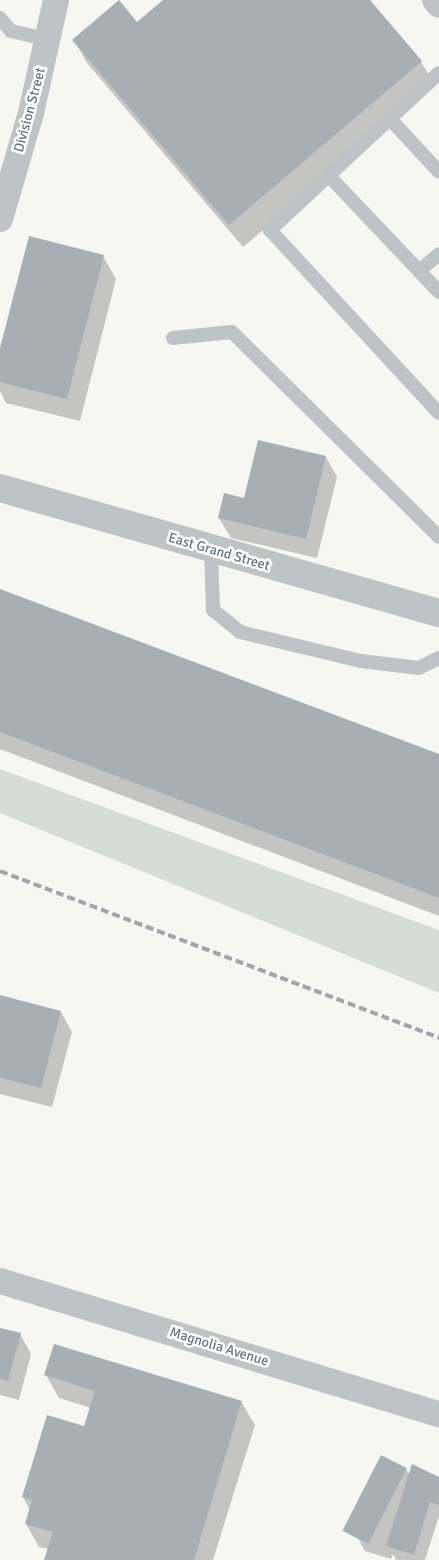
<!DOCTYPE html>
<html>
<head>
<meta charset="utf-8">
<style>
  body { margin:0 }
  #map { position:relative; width:439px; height:1560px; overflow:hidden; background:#f6f6f3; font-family:Signika,sans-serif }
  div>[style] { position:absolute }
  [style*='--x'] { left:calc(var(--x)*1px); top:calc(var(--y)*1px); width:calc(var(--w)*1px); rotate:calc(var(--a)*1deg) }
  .green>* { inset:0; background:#d7dcd4 }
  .shadow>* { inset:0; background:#0003 }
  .building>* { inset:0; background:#a8afb4; transform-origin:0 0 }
  .service>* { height:14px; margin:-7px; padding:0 7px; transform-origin:7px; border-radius:7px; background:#bfc3c6 }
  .minor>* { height:26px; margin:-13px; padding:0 13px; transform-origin:13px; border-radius:13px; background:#bfc3c6 }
  .tertiary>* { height:28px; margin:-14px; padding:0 14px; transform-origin:14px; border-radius:14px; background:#bfc3c6 }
  .rail>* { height:4px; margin-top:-2px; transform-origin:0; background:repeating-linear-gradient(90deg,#a0a6ab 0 8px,transparent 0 12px) }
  span { translate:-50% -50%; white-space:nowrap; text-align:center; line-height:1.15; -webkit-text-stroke:5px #fff; paint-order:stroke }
  .street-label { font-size:14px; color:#667582 }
</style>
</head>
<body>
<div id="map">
  <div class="green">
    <div style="clip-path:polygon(0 769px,439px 930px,439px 993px,0 813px)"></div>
  </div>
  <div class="shadow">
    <div style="clip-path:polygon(165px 0,369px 0,421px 62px,435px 85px,243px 247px,87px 63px,74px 40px,137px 24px)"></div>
    <div style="clip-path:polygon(103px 256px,116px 279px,80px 421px,6px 403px,0 391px,0 353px)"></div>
    <div style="clip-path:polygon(326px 457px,337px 477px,317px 558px,231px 538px,219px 518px)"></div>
    <div style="clip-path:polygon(0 590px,439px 756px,439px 916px,0 749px)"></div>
    <div style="clip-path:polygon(0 997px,61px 1012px,72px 1032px,52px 1107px,0 1094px)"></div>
    <div style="clip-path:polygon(0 1329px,20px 1334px,31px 1354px,19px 1400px,0 1395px)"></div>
    <div style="clip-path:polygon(46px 1375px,242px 1403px,255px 1425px,213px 1560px,45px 1560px,49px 1549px,39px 1547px,26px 1524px,30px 1510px,23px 1497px,48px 1416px,85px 1428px,91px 1408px,59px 1398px)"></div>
    <div style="clip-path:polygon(406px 1469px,410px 1475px,439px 1479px,439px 1516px,425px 1560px,396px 1560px,393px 1554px,391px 1559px,365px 1551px,357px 1536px)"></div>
  </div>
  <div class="building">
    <div style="clip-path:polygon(119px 0,137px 22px,163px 0,370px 0,422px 61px,229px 225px,72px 40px)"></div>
    <div style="clip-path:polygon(29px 236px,104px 255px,67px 399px,0 382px,0 348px)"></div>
    <div style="clip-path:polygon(258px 440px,326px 456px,306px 539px,218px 518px,224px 493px,244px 498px)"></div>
    <div style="clip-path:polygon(0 589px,439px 754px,439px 898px,0 732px)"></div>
    <div style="clip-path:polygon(0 995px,61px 1011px,41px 1088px,0 1078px)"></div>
    <div style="clip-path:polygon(0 1328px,21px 1333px,8px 1381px,0 1379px)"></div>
    <div style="clip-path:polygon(54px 1344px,242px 1401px,194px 1560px,44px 1560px,53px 1532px,25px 1524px,32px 1500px,22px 1497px,47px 1415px,84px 1426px,95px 1391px,44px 1375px)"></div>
    <div style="left:381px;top:1455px;width:29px;height:85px;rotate:27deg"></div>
    <div style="clip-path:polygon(412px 1464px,439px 1477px,439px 1505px,430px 1502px,414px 1555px,386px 1546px)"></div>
  </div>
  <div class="service">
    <div style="--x:0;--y:18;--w:17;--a:50"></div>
    <div style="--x:11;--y:31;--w:37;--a:13"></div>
    <div style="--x:439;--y:73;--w:231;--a:137.1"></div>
    <div style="--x:270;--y:230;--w:249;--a:47.3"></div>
    <div style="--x:390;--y:119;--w:72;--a:47.2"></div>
    <div style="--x:329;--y:176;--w:160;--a:46.5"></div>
    <div style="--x:419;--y:271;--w:26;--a:-40"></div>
    <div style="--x:173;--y:338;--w:59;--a:-5.8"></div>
    <div style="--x:232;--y:332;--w:291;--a:44.7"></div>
    <div style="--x:211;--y:550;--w:60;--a:88.1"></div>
    <div style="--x:213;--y:610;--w:35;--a:39"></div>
    <div style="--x:240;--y:632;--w:124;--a:13.5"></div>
    <div style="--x:361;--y:661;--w:58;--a:6.9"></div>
    <div style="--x:419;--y:668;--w:22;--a:-27"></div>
  </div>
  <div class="minor">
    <div style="--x:435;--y:0;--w:6;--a:51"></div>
    <div style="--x:0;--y:219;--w:110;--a:-73.7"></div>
    <div style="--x:31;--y:113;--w:116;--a:-77.5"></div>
    <div style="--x:0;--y:1281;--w:459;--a:16.9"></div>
  </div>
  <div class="tertiary">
    <div style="--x:0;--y:488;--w:456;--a:15.9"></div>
  </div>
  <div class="rail">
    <div style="--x:0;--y:871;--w:470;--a:20.8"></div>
  </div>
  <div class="street-label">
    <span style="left:30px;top:110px;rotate:-75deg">Division Street</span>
    <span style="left:219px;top:552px;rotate:16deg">East Grand Street</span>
    <span style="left:219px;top:1347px;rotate:17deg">Magnolia Avenue</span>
  </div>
</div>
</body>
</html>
